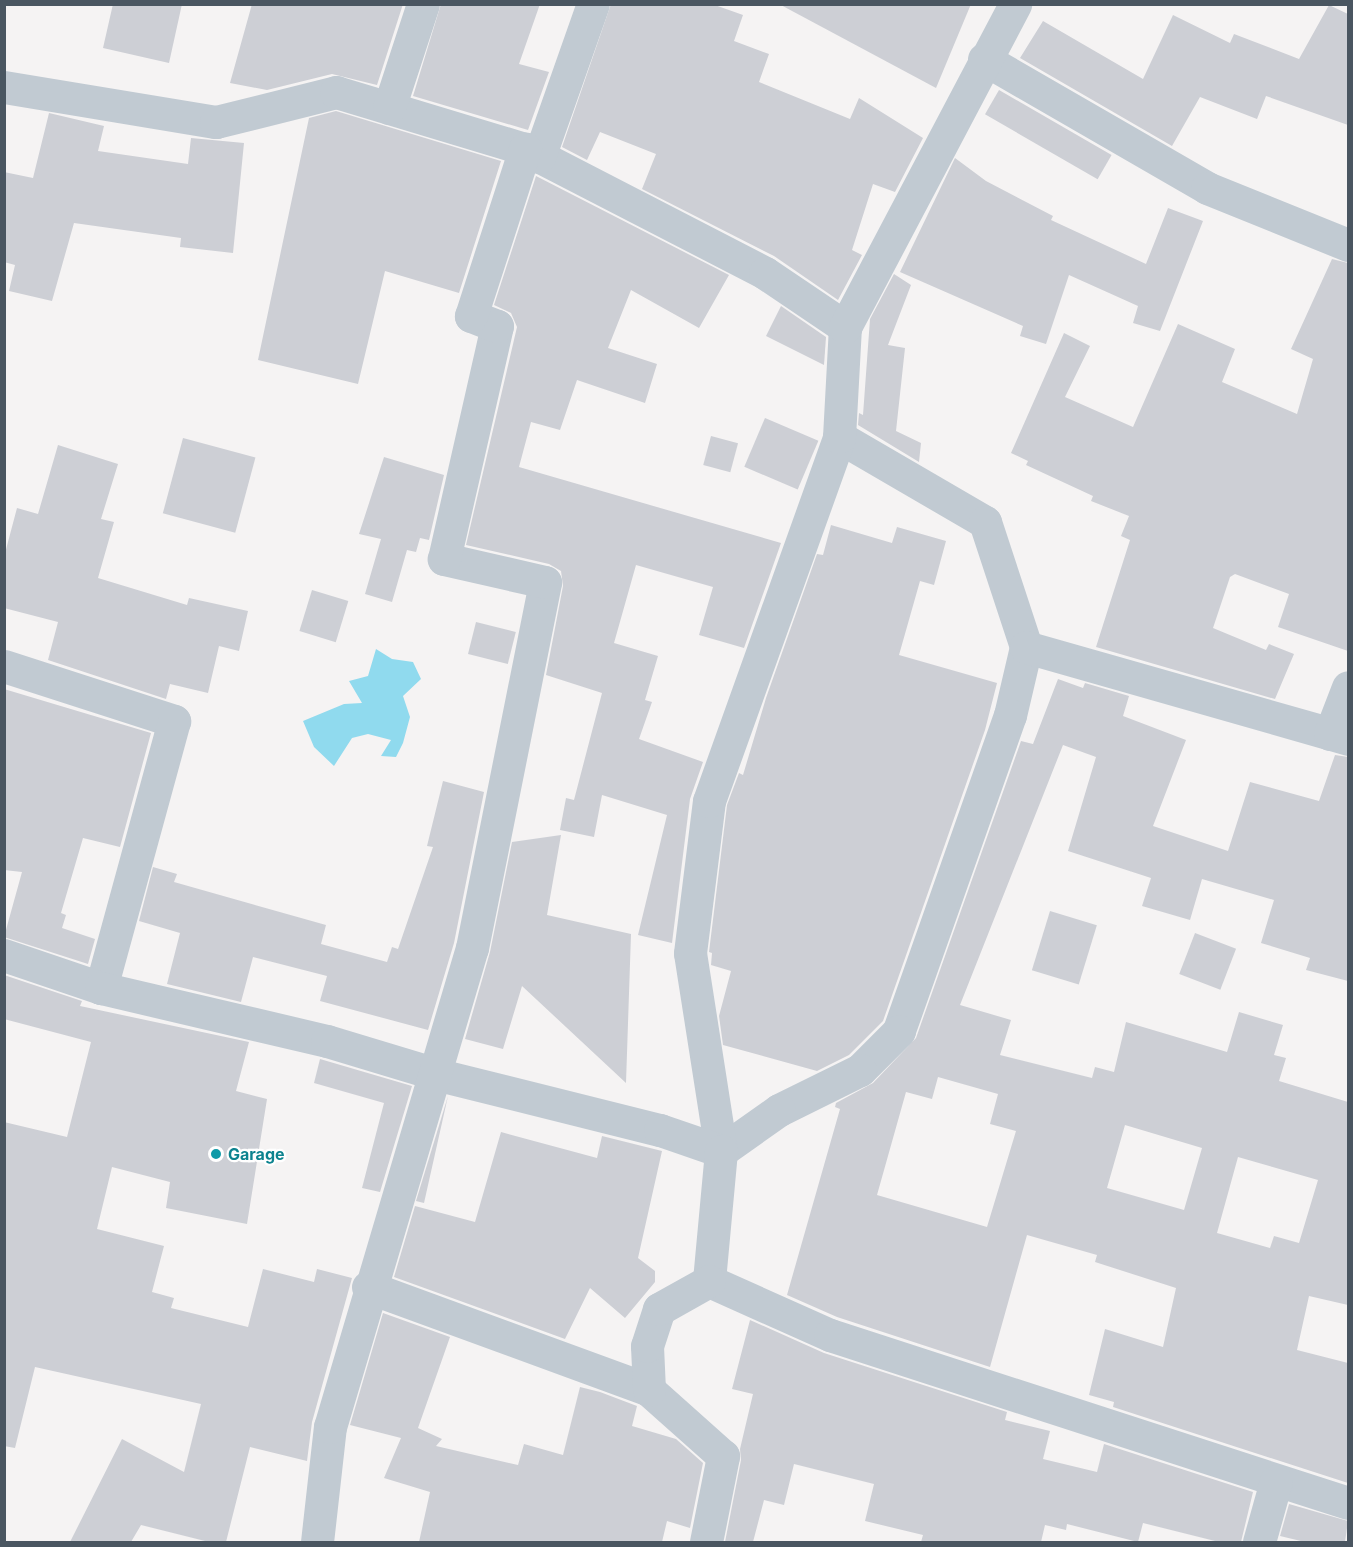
<!DOCTYPE html>
<html>
<head>
<meta charset="utf-8">
<style>
  body { margin:0 }
  #map { position:relative; width:1353px; height:1547px; overflow:hidden; background:#f5f3f3; font-family:Inter,sans-serif }
  div>[style] { position:absolute }
  [style*='--x'] { left:calc(var(--x)*1px); top:calc(var(--y)*1px); width:calc(var(--w)*1px); rotate:calc(var(--a)*1deg) }
  .water>* { inset:0; background:#90daee }
  .building>* { inset:0; background:#cdcfd5; transform-origin:0 0 }
  .minor>* { height:33px; margin:-16.5px; padding:0 16.5px; transform-origin:16.5px; border-radius:16.5px; background:#c1cad2 }
  .dots>* { width:16px; height:16px; translate:-50% -50%; box-sizing:border-box; border:3px solid #fff; border-radius:50% }
  span { translate:-50% -50%; white-space:nowrap; text-align:center; line-height:1.15; -webkit-text-stroke:4.5px #fff; paint-order:stroke }
  .culture-label { font-size:16px; color:#0d838f; font-weight:700 }
  .left { translate:0 -50%; text-align:left }
  .frame { position:absolute; inset:0; border:6px solid #4a5661; pointer-events:none }
</style>
</head>
<body>
<div id="map">
  <div class="water">
    <div style="clip-path:polygon(376px 649px,392px 659px,413px 662px,421px 679px,403px 696px,410px 717px,403px 743px,396px 757px,381px 756px,391px 740px,368px 734px,352px 738px,334px 766px,314px 747px,303px 721px,344px 704px,362px 703px,349px 681px,368px 676px)"></div>
  </div>
  <div class="building">
    <div style="clip-path:polygon(113px 4px,182px 4px,169px 63px,103px 48px)"></div>
    <div style="clip-path:polygon(252px 4px,403px 4px,377px 85px,332px 74px,267px 90px,230px 83px)"></div>
    <div style="clip-path:polygon(441px 4px,540px 4px,519px 64px,549px 72px,528px 130px,413px 96px)"></div>
    <div style="clip-path:polygon(611px 4px,712px 4px,743px 15px,734px 41px,769px 54px,759px 82px,850px 119px,859px 98px,923px 138px,895px 192px,873px 184px,852px 250px,862px 255px,838px 300px,774px 256px,642px 189px,656px 154px,600px 132px,587px 160px,562px 147px)"></div>
    <div style="clip-path:polygon(779px 4px,971px 4px,936px 88px)"></div>
    <div style="clip-path:polygon(1329px 5px,1348px 14px,1348px 125px,1266px 96px,1257px 119px,1200px 97px,1172px 146px,1020px 58px,1043px 21px,1143px 79px,1173px 15px,1230px 43px,1234px 34px,1299px 59px)"></div>
    <div style="left:999px;top:90px;width:130px;height:28px;rotate:30deg"></div>
    <div style="clip-path:polygon(336px 111px,501px 161px,459px 293px,385px 271px,358px 384px,258px 360px,309px 118px)"></div>
    <div style="clip-path:polygon(49px 113px,104px 126px,98px 151px,188px 164px,191px 138px,244px 143px,233px 253px,180px 247px,181px 238px,74px 223px,52px 301px,9px 291px,15px 265px,4px 262px,4px 172px,33px 178px)"></div>
    <div style="clip-path:polygon(955px 158px,986px 181px,1053px 216px,1051px 220px,1146px 264px,1168px 208px,1203px 221px,1160px 331px,1133px 323px,1138px 306px,1069px 275px,1046px 344px,1020px 336px,1023px 326px,900px 272px)"></div>
    <div style="clip-path:polygon(536px 176px,729px 275px,699px 328px,631px 290px,608px 348px,657px 364px,645px 403px,577px 380px,560px 430px,531px 422px,519px 467px,781px 543px,744px 648px,699px 635px,713px 587px,636px 565px,614px 643px,658px 656px,645px 700px,652px 702px,639px 739px,703px 762px,690px 799px,672px 943px,638px 935px,667px 815px,602px 795px,594px 837px,560px 830px,566px 798px,574px 800px,602px 693px,546px 675px,563px 586px,561px 571px,549px 564px,466px 545px,517px 327px,511px 313px,494px 305px)"></div>
    <div style="clip-path:polygon(1332px 259px,1348px 263px,1348px 651px,1278px 627px,1289px 594px,1235px 574px,1230px 577px,1213px 628px,1266px 650px,1269px 644px,1294px 654px,1275px 699px,1096px 647px,1130px 540px,1121px 536px,1129px 516px,1091px 501px,1093px 496px,1026px 465px,1028px 461px,1011px 453px,1064px 333px,1090px 346px,1065px 397px,1133px 427px,1178px 324px,1235px 349px,1222px 382px,1297px 414px,1313px 359px,1291px 349px)"></div>
    <div style="clip-path:polygon(894px 274px,911px 285px,888px 345px,905px 348px,896px 431px,921px 443px,919px 462px,858px 425px,859px 413px,863px 415px,870px 319px)"></div>
    <div style="clip-path:polygon(781px 306px,826px 337px,824px 365px,766px 336px)"></div>
    <div style="left:765px;top:418px;width:58px;height:53px;rotate:23deg"></div>
    <div style="left:711px;top:436px;width:28px;height:30px;rotate:15deg"></div>
    <div style="left:183px;top:438px;width:75px;height:78px;rotate:15deg"></div>
    <div style="clip-path:polygon(58px 445px,118px 464px,101px 519px,114px 522px,98px 578px,187px 605px,189px 598px,248px 611px,239px 651px,219px 646px,208px 693px,170px 684px,166px 699px,48px 660px,58px 622px,4px 608px,4px 557px,17px 508px,38px 514px)"></div>
    <div style="clip-path:polygon(384px 457px,444px 475px,429px 540px,420px 538px,416px 552px,407px 550px,392px 602px,365px 594px,381px 539px,359px 534px)"></div>
    <div style="clip-path:polygon(831px 525px,892px 543px,897px 527px,946px 541px,934px 585px,920px 581px,899px 655px,997px 683px,985px 730px,883px 1021px,849px 1055px,817px 1071px,723px 1045px,719px 1016px,731px 971px,711px 965px,712px 953px,709px 952px,727px 805px,739px 773px,743px 775px,766px 698px,817px 554px,823px 555px)"></div>
    <div style="left:312px;top:590px;width:38px;height:43px;rotate:17deg"></div>
    <div style="left:476px;top:622px;width:41px;height:33px;rotate:14deg"></div>
    <div style="clip-path:polygon(evenodd,1058px 679px,1083px 688px,1085px 683px,1129px 696px,1123px 716px,1186px 740px,1153px 826px,1228px 851px,1250px 782px,1319px 801px,1335px 755px,1348px 757px,1348px 981px,1306px 970px,1310px 958px,1261px 943px,1274px 900px,1202px 879px,1190px 920px,1142px 906px,1151px 878px,1068px 851px,1096px 757px,1063px 745px,960px 1005px,1011px 1020px,1000px 1055px,1092px 1078px,1095px 1067px,1114px 1072px,1126px 1022px,1227px 1052px,1239px 1012px,1283px 1025px,1274px 1055px,1286px 1058px,1279px 1081px,1348px 1102px,1348px 1305px,1309px 1296px,1297px 1350px,1348px 1363px,1348px 1483px,1113px 1407px,1114px 1402px,1089px 1395px,1105px 1329px,1163px 1347px,1176px 1288px,1095px 1262px,1097px 1255px,1027px 1235px,990px 1367px,837px 1317px,787px 1295px,840px 1109px,835px 1107px,836px 1103px,873px 1083px,916px 1038px,1021px 741px,1033px 744px,1058px 679px,938px 1077px,998px 1094px,990px 1124px,1016px 1131px,987px 1227px,877px 1195px,906px 1092px,932px 1099px,938px 1077px,1058px 679px,1125px 1125px,1202px 1148px,1184px 1210px,1107px 1188px,1125px 1125px,1058px 679px,1238px 1157px,1318px 1180px,1299px 1243px,1274px 1236px,1270px 1248px,1217px 1233px,1238px 1157px)"></div>
    <div style="clip-path:polygon(4px 689px,151px 733px,120px 847px,83px 838px,61px 913px,66px 915px,62px 928px,95px 939px,88px 964px,4px 937px,22px 872px,4px 870px)"></div>
    <div style="clip-path:polygon(443px 781px,484px 792px,454px 943px,428px 1030px,320px 1001px,327px 976px,253px 957px,241px 1002px,167px 984px,180px 933px,139px 921px,153px 867px,177px 874px,174px 882px,326px 925px,321px 944px,387px 962px,392px 947px,398px 949px,433px 847px,427px 846px)"></div>
    <div style="clip-path:polygon(561px 835px,547px 915px,631px 934px,626px 1083px,522px 986px,503px 1049px,465px 1039px,490px 952px,512px 842px)"></div>
    <div style="left:1050px;top:911px;width:49px;height:62px;rotate:17deg"></div>
    <div style="left:1195px;top:933px;width:44px;height:44px;rotate:21deg"></div>
    <div style="clip-path:polygon(4px 975px,82px 1001px,80px 1006px,249px 1042px,236px 1091px,267px 1099px,247px 1224px,166px 1208px,170px 1182px,112px 1167px,97px 1229px,164px 1246px,152px 1292px,174px 1298px,171px 1308px,248px 1327px,263px 1269px,314px 1282px,317px 1269px,352px 1278px,312px 1422px,307px 1461px,250px 1447px,226px 1542px,209px 1542px,141px 1525px,131px 1542px,70px 1542px,122px 1439px,184px 1472px,201px 1404px,35px 1367px,15px 1448px,4px 1446px,4px 1122px,67px 1137px,91px 1042px,4px 1019px)"></div>
    <div style="clip-path:polygon(320px 1059px,412px 1086px,380px 1192px,362px 1188px,384px 1103px,314px 1083px)"></div>
    <div style="clip-path:polygon(448px 1096px,424px 1203px,416px 1201px)"></div>
    <div style="clip-path:polygon(501px 1132px,597px 1158px,602px 1136px,662px 1151px,638px 1258px,655px 1271px,655px 1282px,625px 1318px,590px 1288px,565px 1339px,394px 1277px,415px 1206px,475px 1222px)"></div>
    <div style="clip-path:polygon(383px 1313px,450px 1337px,418px 1428px,442px 1439px,436px 1446px,518px 1465px,524px 1444px,563px 1455px,580px 1387px,600px 1392px,637px 1406px,632px 1426px,676px 1439px,703px 1463px,690px 1528px,667px 1521px,662px 1542px,419px 1542px,430px 1492px,384px 1478px,401px 1438px,350px 1425px)"></div>
    <div style="clip-path:polygon(750px 1320px,824px 1353px,1007px 1412px,1005px 1420px,1050px 1431px,1043px 1459px,1097px 1472px,1104px 1444px,1253px 1492px,1241px 1542px,1219px 1542px,1143px 1523px,1138px 1542px,1067px 1524px,1066px 1530px,1045px 1525px,1041px 1542px,921px 1542px,923px 1535px,865px 1521px,874px 1484px,794px 1464px,784px 1505px,764px 1500px,753px 1542px,725px 1542px,741px 1460px,740px 1449px,753px 1394px,732px 1389px)"></div>
    <div style="clip-path:polygon(1289px 1504px,1348px 1521px,1345px 1542px,1305px 1542px,1280px 1536px)"></div>
  </div>
  <div class="minor">
    <div style="--x:984;--y:59;--w:258;--a:30"></div>
    <div style="--x:1207;--y:188;--w:152;--a:22"></div>
    <div style="--x:4;--y:87;--w:215;--a:9.4"></div>
    <div style="--x:216;--y:122;--w:124;--a:-14"></div>
    <div style="--x:336;--y:92;--w:197;--a:16.8"></div>
    <div style="--x:525;--y:149;--w:270;--a:27.3"></div>
    <div style="--x:765;--y:273;--w:97;--a:34"></div>
    <div style="--x:389;--y:108;--w:109;--a:-71.9"></div>
    <div style="--x:539;--y:157;--w:162;--a:-70.6"></div>
    <div style="--x:839;--y:437;--w:169;--a:30.2"></div>
    <div style="--x:985;--y:522;--w:132;--a:71.8"></div>
    <div style="--x:1026;--y:647;--w:70;--a:103.2"></div>
    <div style="--x:1010;--y:715;--w:335;--a:109.4"></div>
    <div style="--x:899;--y:1031;--w:55;--a:135"></div>
    <div style="--x:860;--y:1070;--w:90;--a:153.7"></div>
    <div style="--x:779;--y:1110;--w:71;--a:144.7"></div>
    <div style="--x:721;--y:1151;--w:200;--a:-98.9"></div>
    <div style="--x:690;--y:953;--w:153;--a:-82.9"></div>
    <div style="--x:709;--y:801;--w:387;--a:-70.3"></div>
    <div style="--x:839;--y:437;--w:110;--a:-86.9"></div>
    <div style="--x:845;--y:327;--w:365;--a:-62.2"></div>
    <div style="--x:1026;--y:647;--w:335;--a:15.9"></div>
    <div style="--x:4;--y:666;--w:179;--a:17.9"></div>
    <div style="--x:174;--y:721;--w:277;--a:105.3"></div>
    <div style="--x:1330;--y:734;--w:50;--a:-69"></div>
    <div style="--x:4;--y:955;--w:102;--a:18.8"></div>
    <div style="--x:101;--y:988;--w:232;--a:13.2"></div>
    <div style="--x:327;--y:1041;--w:121;--a:16.8"></div>
    <div style="--x:443;--y:1076;--w:224;--a:14"></div>
    <div style="--x:660;--y:1130;--w:65;--a:19"></div>
    <div style="--x:721;--y:1151;--w:131;--a:95.3"></div>
    <div style="--x:709;--y:1281;--w:133;--a:24.1"></div>
    <div style="--x:830;--y:1335;--w:545;--a:17.97"></div>
    <div style="--x:368;--y:1287;--w:299;--a:20.1"></div>
    <div style="--x:317;--y:1542;--w:116;--a:-83.6"></div>
    <div style="--x:330;--y:1427;--w:500;--a:-73.5"></div>
    <div style="--x:472;--y:948;--w:373;--a:-78.7"></div>
    <div style="--x:545;--y:582;--w:104;--a:-167.2"></div>
    <div style="--x:444;--y:559;--w:239;--a:-77.2"></div>
    <div style="--x:497;--y:326;--w:28;--a:-159"></div>
    <div style="--x:471;--y:316;--w:176;--a:-72.1"></div>
    <div style="--x:706;--y:1542;--w:88;--a:-78.8"></div>
    <div style="--x:723;--y:1456;--w:99;--a:-138.3"></div>
    <div style="--x:649;--y:1390;--w:44;--a:-92.6"></div>
    <div style="--x:647;--y:1346;--w:39;--a:-72"></div>
    <div style="--x:659;--y:1309;--w:57;--a:-29.2"></div>
    <div style="--x:1259;--y:1542;--w:63;--a:-74.4"></div>
  </div>
  <div class="dots">
    <div style="left:216px;top:1154px;background:#0f9aa8"></div>
  </div>
  <div class="culture-label">
    <span class="left" style="left:228px;top:1154px">Garage</span>
  </div>
  <div class="frame"></div>
</div>
</body>
</html>
